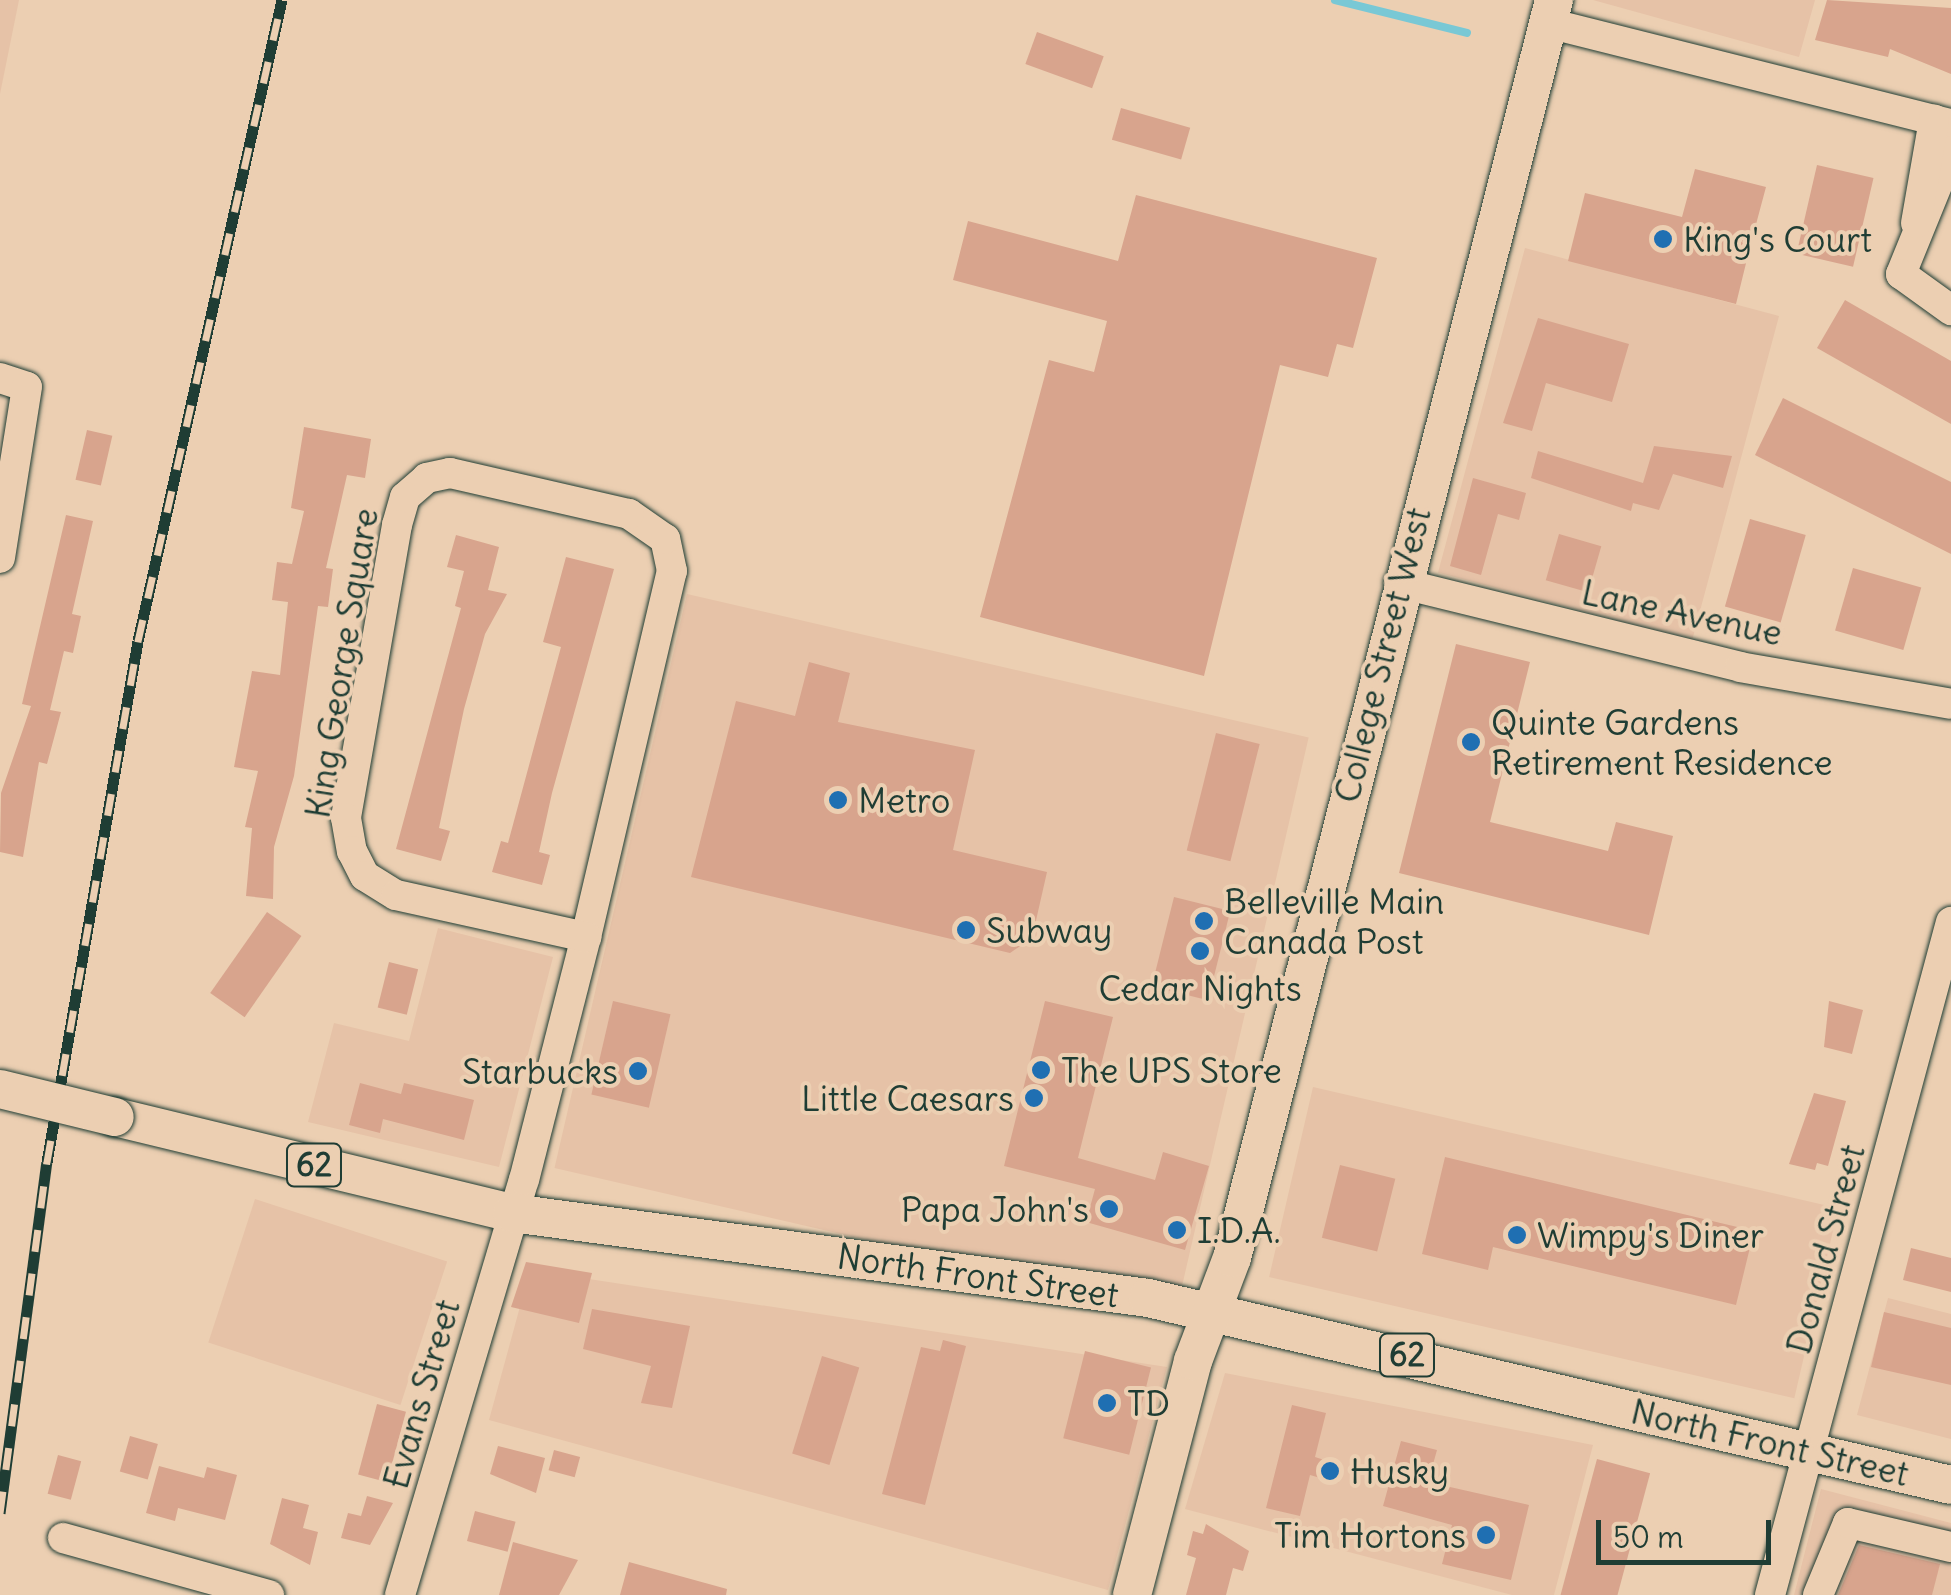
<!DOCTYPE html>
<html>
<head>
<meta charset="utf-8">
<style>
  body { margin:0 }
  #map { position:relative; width:1951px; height:1595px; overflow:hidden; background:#eccfb2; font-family:Delius,sans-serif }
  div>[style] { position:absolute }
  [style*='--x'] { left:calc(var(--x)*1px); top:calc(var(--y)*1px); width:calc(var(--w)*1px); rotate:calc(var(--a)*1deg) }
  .built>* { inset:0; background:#e6c2a7; transform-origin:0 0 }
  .stream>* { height:8px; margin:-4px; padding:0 4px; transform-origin:4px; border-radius:4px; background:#79c8d5 }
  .building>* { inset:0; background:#d8a48d; transform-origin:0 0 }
  .roads { filter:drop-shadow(0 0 2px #1f3d34) drop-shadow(0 0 2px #1f3d34) }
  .minor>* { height:30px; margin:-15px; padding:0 15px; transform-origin:15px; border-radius:15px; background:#eccfb2 }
  .major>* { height:38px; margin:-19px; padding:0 19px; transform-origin:19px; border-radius:19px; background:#eccfb2 }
  .rail>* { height:11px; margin-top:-5.5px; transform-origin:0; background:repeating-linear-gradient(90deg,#eccfb2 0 22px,#1f3d34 0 44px); box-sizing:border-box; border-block:2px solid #1f3d34 }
  .bridges { filter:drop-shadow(0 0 2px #1f3d34) drop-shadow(0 0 2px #1f3d34) }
  .major-bridge>* { height:38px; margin:-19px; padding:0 19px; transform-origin:19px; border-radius:19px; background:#eccfb2 }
  .dots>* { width:28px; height:28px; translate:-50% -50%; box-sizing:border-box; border:5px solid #eccfb2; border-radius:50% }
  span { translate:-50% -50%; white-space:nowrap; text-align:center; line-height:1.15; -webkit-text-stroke:8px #eccfb2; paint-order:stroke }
  .shield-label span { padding:2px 8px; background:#eccfb2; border:2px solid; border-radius:8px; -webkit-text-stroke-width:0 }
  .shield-label { font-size:32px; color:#1f3d34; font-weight:700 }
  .poi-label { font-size:35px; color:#1f3d34 }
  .left { translate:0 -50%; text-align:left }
  .right { translate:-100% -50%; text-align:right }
  .street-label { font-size:35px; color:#1f3d34 }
  .scale { position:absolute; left:1596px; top:1520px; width:175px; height:45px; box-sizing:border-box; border:5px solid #1f3d34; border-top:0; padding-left:12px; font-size:30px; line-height:35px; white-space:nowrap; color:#1f3d34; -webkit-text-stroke:8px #eccfb2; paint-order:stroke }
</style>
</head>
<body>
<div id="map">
  <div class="built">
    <div style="clip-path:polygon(0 0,19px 0,0 94px)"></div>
    <div style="clip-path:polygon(1593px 0,1815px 0,1799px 57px)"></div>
    <div style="left:1525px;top:248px;width:263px;height:336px;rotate:15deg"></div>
    <div style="left:687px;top:594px;width:638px;height:589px;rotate:13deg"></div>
    <div style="clip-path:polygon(438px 928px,553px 957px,499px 1167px,308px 1122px,334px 1023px,409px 1041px)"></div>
    <div style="left:1313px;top:1087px;width:539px;height:195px;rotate:13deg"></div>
    <div style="left:255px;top:1199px;width:202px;height:151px;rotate:18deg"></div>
    <div style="clip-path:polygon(530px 1270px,1167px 1367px,1108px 1590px,489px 1420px)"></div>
    <div style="clip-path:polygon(1888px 1298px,1951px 1314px,1951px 1439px,1857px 1415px)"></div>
    <div style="clip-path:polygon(1225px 1373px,1593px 1445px,1554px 1595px,1512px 1595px,1185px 1509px)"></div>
    <div style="clip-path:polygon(1821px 1489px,1951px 1523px,1951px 1595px,1794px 1595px)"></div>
  </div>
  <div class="stream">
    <div style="--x:1335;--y:0;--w:136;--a:14"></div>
  </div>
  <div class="building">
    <div style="clip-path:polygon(1827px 0,1951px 8px,1951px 74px,1890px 49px,1888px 57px,1815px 40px)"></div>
    <div style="left:1037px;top:32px;width:71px;height:34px;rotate:20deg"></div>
    <div style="left:1121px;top:108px;width:72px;height:33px;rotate:16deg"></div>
    <div style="left:1817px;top:165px;width:58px;height:91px;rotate:13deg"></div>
    <div style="clip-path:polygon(1695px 169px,1766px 187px,1751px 243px,1740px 241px,1750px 247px,1736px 304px,1568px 261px,1585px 193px,1682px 217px)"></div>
    <div style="clip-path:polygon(1136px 195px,1377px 258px,1353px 348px,1337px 344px,1328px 377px,1280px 365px,1204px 676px,980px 617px,1049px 360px,1094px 372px,1107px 321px,953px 280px,968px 221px,1118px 261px)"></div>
    <div style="clip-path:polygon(1845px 300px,1951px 361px,1951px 424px,1817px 348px)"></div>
    <div style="clip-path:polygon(1538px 318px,1629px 344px,1612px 402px,1546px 383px,1532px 431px,1503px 423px)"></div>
    <div style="clip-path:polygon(1783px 398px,1951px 482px,1951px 554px,1755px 455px)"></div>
    <div style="clip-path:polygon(304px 427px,371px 439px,365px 478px,347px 475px,326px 568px,333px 569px,328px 607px,318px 606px,294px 776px,274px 847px,273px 899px,246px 896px,252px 828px,245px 827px,258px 771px,234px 767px,252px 671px,280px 675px,288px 602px,272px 600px,277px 562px,292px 564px,304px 511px,291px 508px)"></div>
    <div style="left:87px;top:430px;width:26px;height:51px;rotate:13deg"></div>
    <div style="clip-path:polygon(1654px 446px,1732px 456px,1723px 488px,1673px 474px,1659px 510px,1633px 503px,1631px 511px,1531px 478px,1538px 451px,1643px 483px)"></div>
    <div style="clip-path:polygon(1473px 478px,1526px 493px,1519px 520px,1498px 514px,1481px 575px,1450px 566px)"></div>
    <div style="clip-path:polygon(66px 515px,93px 521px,72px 614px,81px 616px,73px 653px,64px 651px,50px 710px,61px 712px,47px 764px,39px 762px,23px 857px,0 852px,1px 793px,31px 706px,22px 704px)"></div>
    <div style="left:1750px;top:519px;width:58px;height:91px;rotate:16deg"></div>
    <div style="left:1559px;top:534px;width:44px;height:48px;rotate:16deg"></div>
    <div style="clip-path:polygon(456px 535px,499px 547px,488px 590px,507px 594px,485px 634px,464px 709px,439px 828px,450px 831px,441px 861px,396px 849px,461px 608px,455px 606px,464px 571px,447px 567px)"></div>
    <div style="clip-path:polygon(566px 557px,614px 569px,552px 793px,539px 852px,550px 855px,542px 885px,492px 872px,501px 841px,508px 843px,561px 647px,543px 642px)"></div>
    <div style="left:1853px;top:568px;width:71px;height:65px;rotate:16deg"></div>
    <div style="clip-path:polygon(1456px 644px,1530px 662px,1490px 822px,1608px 851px,1616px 822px,1673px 836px,1649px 935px,1399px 873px)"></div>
    <div style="clip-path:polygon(809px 662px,850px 673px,838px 722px,975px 750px,953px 850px,1047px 872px,1032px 938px,1010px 953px,691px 877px,736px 701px,795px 716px)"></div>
    <div style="left:1216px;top:733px;width:45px;height:121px;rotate:14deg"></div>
    <div style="left:1174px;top:897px;width:58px;height:92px;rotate:14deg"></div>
    <div style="left:267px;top:912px;width:42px;height:99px;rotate:35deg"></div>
    <div style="left:389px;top:962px;width:30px;height:47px;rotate:14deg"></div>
    <div style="left:613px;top:1001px;width:59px;height:96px;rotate:13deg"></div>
    <div style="clip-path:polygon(1045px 1001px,1113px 1017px,1078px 1158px,1155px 1180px,1163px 1152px,1209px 1166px,1185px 1250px,1086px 1222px,1095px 1189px,1004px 1166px)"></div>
    <div style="clip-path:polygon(1829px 1001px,1863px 1010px,1852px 1054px,1824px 1047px)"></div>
    <div style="clip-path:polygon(360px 1083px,401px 1094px,404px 1083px,474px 1100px,464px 1140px,383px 1119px,380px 1133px,349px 1125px)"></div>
    <div style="clip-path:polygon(1814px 1093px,1846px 1101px,1828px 1166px,1817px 1163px,1815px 1170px,1789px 1164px)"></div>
    <div style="clip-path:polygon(1445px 1157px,1754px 1231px,1736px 1305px,1493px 1247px,1488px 1270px,1422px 1254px)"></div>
    <div style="left:1340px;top:1165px;width:57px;height:75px;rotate:14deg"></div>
    <div style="clip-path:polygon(1911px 1248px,1951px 1258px,1951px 1292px,1903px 1280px)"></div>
    <div style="clip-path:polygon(526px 1262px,592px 1273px,579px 1323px,511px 1307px)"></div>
    <div style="clip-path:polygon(592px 1309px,690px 1326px,672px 1408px,641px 1403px,651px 1366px,583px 1349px)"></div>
    <div style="clip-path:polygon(1884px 1312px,1951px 1328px,1951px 1385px,1871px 1367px)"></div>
    <div style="clip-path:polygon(943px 1340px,966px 1346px,925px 1505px,882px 1494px,921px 1347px,940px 1351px)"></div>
    <div style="left:1085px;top:1351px;width:68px;height:90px;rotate:14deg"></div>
    <div style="left:822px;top:1356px;width:39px;height:102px;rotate:17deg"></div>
    <div style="left:377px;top:1404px;width:30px;height:73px;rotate:15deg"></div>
    <div style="clip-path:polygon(1292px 1405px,1326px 1413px,1315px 1457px,1343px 1466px,1338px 1483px,1310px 1475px,1300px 1516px,1266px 1508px)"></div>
    <div style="left:130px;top:1436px;width:29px;height:37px;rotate:16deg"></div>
    <div style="clip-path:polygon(1401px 1441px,1437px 1450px,1428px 1482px,1529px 1505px,1511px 1580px,1442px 1564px,1452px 1525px,1383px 1506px)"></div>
    <div style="clip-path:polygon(498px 1446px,545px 1458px,536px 1493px,490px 1474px)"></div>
    <div style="left:554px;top:1450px;width:27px;height:21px;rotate:15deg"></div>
    <div style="left:58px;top:1455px;width:24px;height:40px;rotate:15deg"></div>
    <div style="left:1597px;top:1459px;width:55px;height:141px;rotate:15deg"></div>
    <div style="clip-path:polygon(159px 1466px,204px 1478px,207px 1467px,237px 1475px,225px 1520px,178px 1508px,175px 1521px,146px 1513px)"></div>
    <div style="clip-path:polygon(367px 1496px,393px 1503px,370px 1545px,341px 1538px,348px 1513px,361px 1516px)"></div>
    <div style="clip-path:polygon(282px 1498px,309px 1505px,303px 1528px,318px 1532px,310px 1565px,270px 1544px)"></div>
    <div style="left:475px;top:1511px;width:42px;height:31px;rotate:15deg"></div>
    <div style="clip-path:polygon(1206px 1524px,1249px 1551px,1243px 1571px,1233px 1568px,1226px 1595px,1186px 1595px,1196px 1558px,1187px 1555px,1193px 1531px,1203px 1534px)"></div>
    <div style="clip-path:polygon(513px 1542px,578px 1560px,559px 1595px,499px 1595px)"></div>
    <div style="clip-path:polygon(1859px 1545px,1940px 1564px,1932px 1595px,1838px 1595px)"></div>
    <div style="clip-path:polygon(629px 1562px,727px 1589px,726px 1595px,620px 1595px)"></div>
  </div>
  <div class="roads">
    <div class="minor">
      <div style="--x:1548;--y:23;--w:415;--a:14.1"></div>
      <div style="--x:1951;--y:151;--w:133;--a:112.1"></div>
      <div style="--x:1901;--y:274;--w:62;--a:35.8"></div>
      <div style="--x:1916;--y:223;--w:105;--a:-80.1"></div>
      <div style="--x:0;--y:378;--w:28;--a:18"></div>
      <div style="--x:27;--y:387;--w:173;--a:99"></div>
      <div style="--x:1399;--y:583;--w:351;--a:13.8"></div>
      <div style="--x:1740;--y:667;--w:214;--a:9.9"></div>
      <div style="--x:63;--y:1538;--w:214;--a:15.5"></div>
      <div style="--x:400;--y:1595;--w:433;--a:-73.4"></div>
      <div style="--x:524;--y:1180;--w:251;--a:-75.7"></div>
      <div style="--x:586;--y:937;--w:376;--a:-76.8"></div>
      <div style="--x:672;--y:571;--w:33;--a:-102"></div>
      <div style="--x:665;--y:539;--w:44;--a:-145.2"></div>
      <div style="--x:629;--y:514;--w:184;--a:-167.1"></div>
      <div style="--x:450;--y:473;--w:24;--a:168"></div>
      <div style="--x:427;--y:478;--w:29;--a:139"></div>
      <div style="--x:405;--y:497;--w:29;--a:106"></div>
      <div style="--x:397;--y:525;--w:297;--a:99.9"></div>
      <div style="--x:346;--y:818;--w:34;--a:80"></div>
      <div style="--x:352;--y:851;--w:28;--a:63"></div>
      <div style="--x:365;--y:876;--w:36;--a:32"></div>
      <div style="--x:396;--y:895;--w:195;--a:12.5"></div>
      <div style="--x:1770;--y:1595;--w:697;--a:-74.95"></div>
      <div style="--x:1818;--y:1595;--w:78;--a:-67.4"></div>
      <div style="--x:1848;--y:1523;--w:106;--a:13.1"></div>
    </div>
    <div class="major">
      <div style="--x:115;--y:1117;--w:408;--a:13.6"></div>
      <div style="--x:512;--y:1213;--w:642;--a:7.61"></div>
      <div style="--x:1148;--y:1298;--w:824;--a:13.11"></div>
      <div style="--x:1132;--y:1595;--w:242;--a:-75.4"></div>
      <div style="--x:1193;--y:1361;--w:110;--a:-69.3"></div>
      <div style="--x:1232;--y:1258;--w:1299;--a:-75.64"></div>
    </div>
  </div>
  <div class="rail">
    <div style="--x:0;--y:1513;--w:354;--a:-82.4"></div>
    <div style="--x:47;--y:1162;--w:529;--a:-80.09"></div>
    <div style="--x:138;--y:641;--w:657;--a:-77.34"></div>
  </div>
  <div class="bridges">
    <div class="major-bridge">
      <div style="--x:0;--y:1089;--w:118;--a:13.7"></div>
    </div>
  </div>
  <div class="dots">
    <div style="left:1663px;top:239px;background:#1f6fb2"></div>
    <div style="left:1471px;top:742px;background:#1f6fb2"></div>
    <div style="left:838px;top:800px;background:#1f6fb2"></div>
    <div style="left:1204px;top:921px;background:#1f6fb2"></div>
    <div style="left:966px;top:930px;background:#1f6fb2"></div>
    <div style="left:1200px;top:951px;background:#1f6fb2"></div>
    <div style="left:1041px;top:1070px;background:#1f6fb2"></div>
    <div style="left:638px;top:1071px;background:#1f6fb2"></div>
    <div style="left:1034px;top:1098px;background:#1f6fb2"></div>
    <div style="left:1109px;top:1209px;background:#1f6fb2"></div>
    <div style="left:1177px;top:1230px;background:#1f6fb2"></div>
    <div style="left:1517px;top:1235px;background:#1f6fb2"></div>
    <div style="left:1107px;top:1403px;background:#1f6fb2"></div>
    <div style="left:1330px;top:1471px;background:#1f6fb2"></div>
    <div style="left:1486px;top:1535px;background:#1f6fb2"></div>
  </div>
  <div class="shield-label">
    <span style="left:314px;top:1165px">62</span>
    <span style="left:1407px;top:1355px">62</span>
  </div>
  <div class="poi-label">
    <span class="left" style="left:1683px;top:239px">King's Court</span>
    <span class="left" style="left:1491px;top:742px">Quinte Gardens<br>Retirement Residence</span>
    <span class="left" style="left:858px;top:800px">Metro</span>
    <span class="left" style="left:1224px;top:921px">Belleville Main<br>Canada Post</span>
    <span class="left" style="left:986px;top:930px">Subway</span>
    <span style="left:1200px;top:988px">Cedar Nights</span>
    <span class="left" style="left:1061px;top:1070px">The UPS Store</span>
    <span class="right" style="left:618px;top:1071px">Starbucks</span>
    <span class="right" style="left:1014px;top:1098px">Little Caesars</span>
    <span class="right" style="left:1089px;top:1209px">Papa John's</span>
    <span class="left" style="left:1197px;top:1230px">I.D.A.</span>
    <span class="left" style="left:1537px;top:1235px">Wimpy's Diner</span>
    <span class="left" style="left:1127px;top:1403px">TD</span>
    <span class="left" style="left:1350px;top:1471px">Husky</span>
    <span class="right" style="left:1466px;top:1535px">Tim Hortons</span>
  </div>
  <div class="street-label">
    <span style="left:1682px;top:612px;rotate:12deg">Lane Avenue</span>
    <span style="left:1382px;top:655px;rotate:-76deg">College Street West</span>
    <span style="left:341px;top:663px;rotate:-81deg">King George Square</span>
    <span style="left:1825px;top:1249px;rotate:-75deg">Donald Street</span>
    <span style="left:978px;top:1275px;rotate:8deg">North Front Street</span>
    <span style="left:421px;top:1394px;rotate:-74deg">Evans Street</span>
    <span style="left:1770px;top:1442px;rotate:13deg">North Front Street</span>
  </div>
  <div class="scale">50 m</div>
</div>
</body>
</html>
